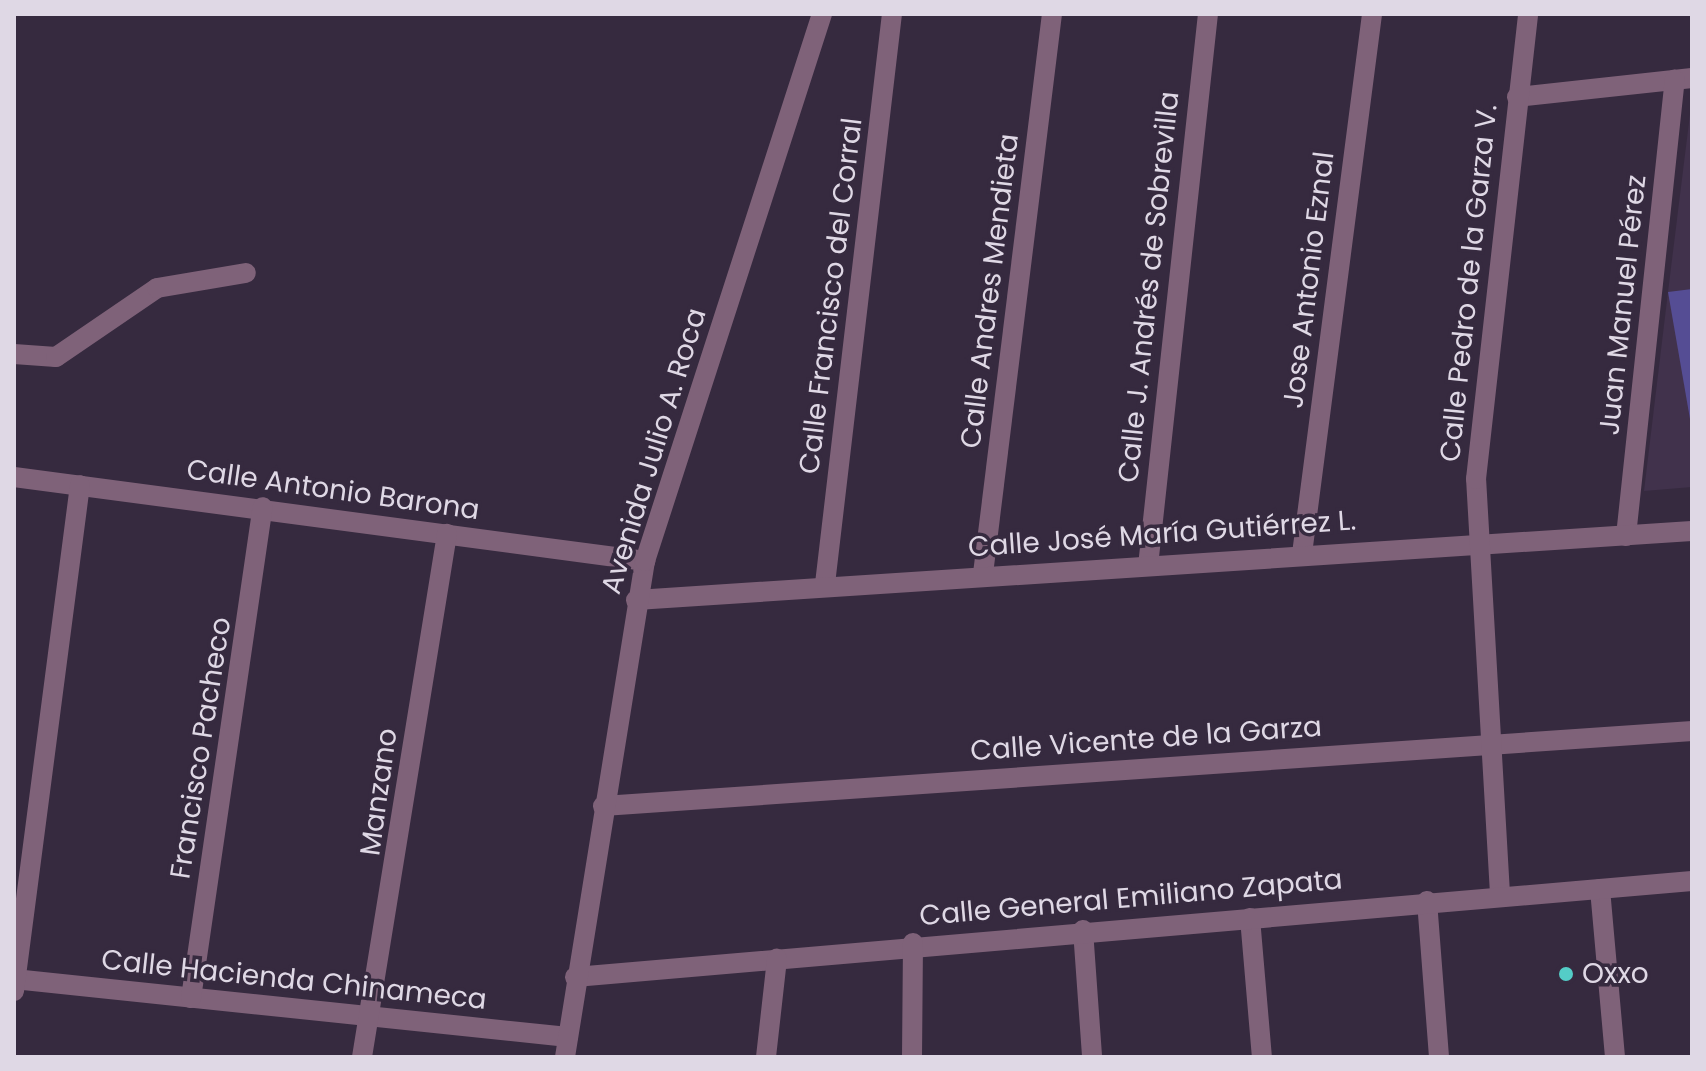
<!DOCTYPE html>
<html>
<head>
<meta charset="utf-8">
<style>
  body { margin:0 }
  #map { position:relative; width:1706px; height:1071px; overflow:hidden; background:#362a3f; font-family:Poppins,sans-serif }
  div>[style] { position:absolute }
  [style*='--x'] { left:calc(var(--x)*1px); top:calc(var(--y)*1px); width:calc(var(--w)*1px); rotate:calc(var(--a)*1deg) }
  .built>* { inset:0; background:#41324c }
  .building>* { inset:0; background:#554d94 }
  .minor>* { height:20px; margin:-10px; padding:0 10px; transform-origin:10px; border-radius:10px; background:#7f6279 }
  .dots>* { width:22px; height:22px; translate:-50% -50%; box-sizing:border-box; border:4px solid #362a3f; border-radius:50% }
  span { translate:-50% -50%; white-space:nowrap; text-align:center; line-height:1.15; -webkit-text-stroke:7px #362a3f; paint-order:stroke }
  .street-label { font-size:28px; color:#dfd8e5 }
  .poi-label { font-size:28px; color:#dfd8e5 }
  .left { translate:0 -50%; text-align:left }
  .frame { position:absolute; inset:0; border:16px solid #dfd8e5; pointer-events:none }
</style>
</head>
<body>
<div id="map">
  <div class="built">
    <div style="clip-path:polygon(1692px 98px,1692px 487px,1644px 491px,1668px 292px)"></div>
  </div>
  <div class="building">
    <div style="clip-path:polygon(1692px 289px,1692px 419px,1690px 419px,1668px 292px)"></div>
  </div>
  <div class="minor">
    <div style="--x:1517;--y:97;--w:176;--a:-6.2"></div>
    <div style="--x:14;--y:354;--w:42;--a:4.1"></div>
    <div style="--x:56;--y:357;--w:122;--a:-34.3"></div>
    <div style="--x:157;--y:288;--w:90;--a:-9.6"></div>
    <div style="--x:14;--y:477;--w:637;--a:7.58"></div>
    <div style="--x:1626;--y:536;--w:459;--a:-83.9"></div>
    <div style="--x:1302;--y:554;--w:545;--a:-82.61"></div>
    <div style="--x:1148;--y:566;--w:555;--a:-83.8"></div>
    <div style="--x:983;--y:574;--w:564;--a:-82.98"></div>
    <div style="--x:825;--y:584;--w:574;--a:-83.3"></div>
    <div style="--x:636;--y:600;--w:1058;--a:-3.74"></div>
    <div style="--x:603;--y:806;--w:1092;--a:-3.94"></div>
    <div style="--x:1600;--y:889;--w:169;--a:84.9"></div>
    <div style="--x:1500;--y:894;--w:416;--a:-93.3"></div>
    <div style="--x:1476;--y:479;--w:468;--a:-83.6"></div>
    <div style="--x:1427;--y:901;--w:156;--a:85.6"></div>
    <div style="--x:1250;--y:918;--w:140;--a:85.1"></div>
    <div style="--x:1083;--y:930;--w:127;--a:85.9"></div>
    <div style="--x:575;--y:977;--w:1121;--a:-4.91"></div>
    <div style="--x:14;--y:979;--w:557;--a:5.98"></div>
    <div style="--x:14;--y:991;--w:510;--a:-82.57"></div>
    <div style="--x:191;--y:998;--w:496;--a:-81.7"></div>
    <div style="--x:362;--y:1057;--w:530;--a:-80.77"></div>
    <div style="--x:565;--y:1057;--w:502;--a:-80.84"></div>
    <div style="--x:645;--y:561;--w:575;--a:-72.07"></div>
    <div style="--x:766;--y:1057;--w:99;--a:-83.6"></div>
    <div style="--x:912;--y:1057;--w:114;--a:-89.5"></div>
  </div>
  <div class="dots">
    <div style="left:1566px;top:974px;background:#54cdc7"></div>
  </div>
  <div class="street-label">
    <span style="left:1309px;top:280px;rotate:-83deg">Jose Antonio Eznal</span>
    <span style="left:1469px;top:283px;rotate:-84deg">Calle Pedro de la Garza V.</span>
    <span style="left:1149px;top:287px;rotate:-84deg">Calle J. Andrés de Sobrevilla</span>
    <span style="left:990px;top:291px;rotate:-83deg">Calle Andres Mendieta</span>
    <span style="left:831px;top:296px;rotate:-83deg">Calle Francisco del Corral</span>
    <span style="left:1623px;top:305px;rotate:-84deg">Juan Manuel Pérez</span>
    <span style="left:654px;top:451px;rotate:-73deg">Avenida Julio A. Roca</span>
    <span style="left:333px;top:490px;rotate:8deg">Calle Antonio Barona</span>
    <span style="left:1162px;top:534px;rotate:-4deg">Calle José María Gutiérrez L.</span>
    <span style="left:1146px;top:739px;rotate:-4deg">Calle Vicente de la Garza</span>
    <span style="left:201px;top:748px;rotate:-81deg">Francisco Pacheco</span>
    <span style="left:379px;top:792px;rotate:-82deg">Manzano</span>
    <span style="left:1131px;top:898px;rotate:-5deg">Calle General Emiliano Zapata</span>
    <span style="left:294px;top:980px;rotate:6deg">Calle Hacienda Chinameca</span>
  </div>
  <div class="poi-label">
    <span class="left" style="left:1582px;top:974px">Oxxo</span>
  </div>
  <div class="frame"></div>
</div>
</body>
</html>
